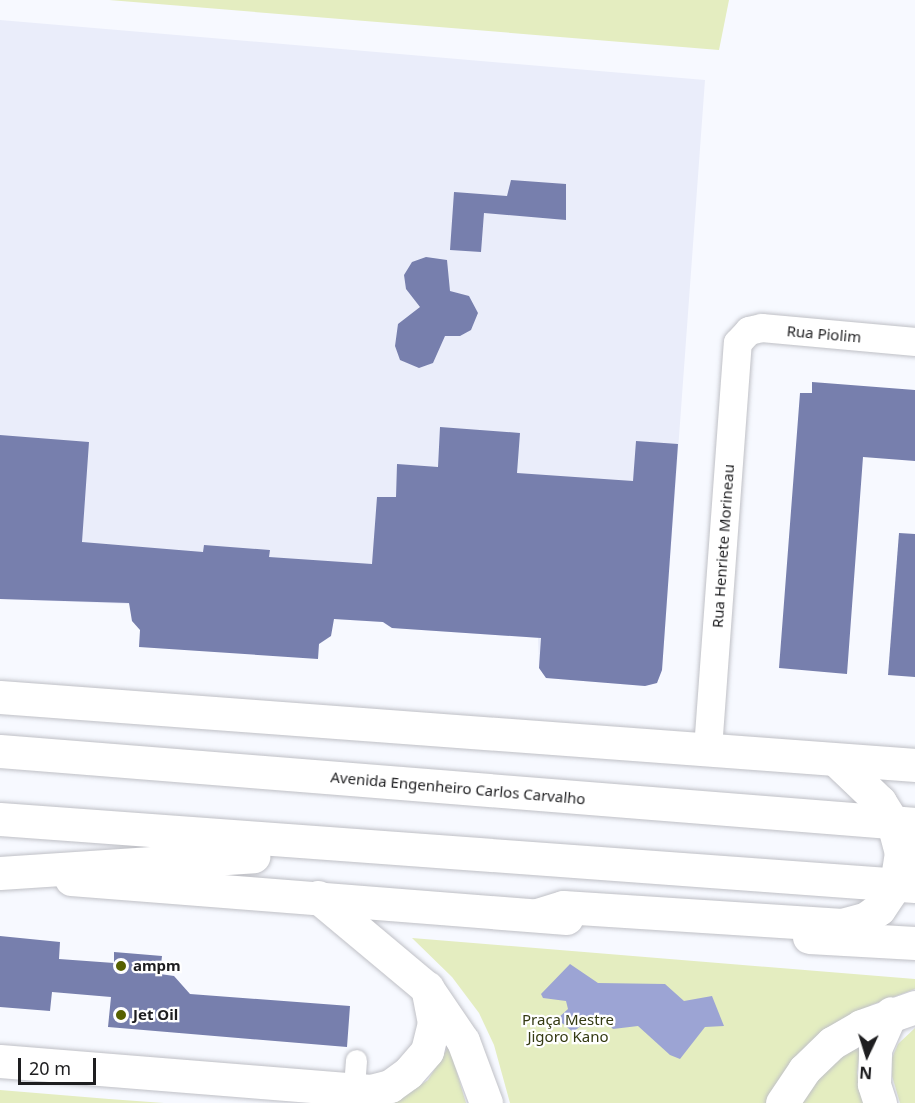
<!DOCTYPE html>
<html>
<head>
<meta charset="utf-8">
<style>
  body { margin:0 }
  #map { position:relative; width:915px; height:1103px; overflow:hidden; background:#f7f9ff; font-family:"Noto Sans",sans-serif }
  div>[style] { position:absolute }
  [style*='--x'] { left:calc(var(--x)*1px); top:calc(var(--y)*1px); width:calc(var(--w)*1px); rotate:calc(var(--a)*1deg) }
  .built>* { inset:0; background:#eaedfa }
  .green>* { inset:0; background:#e4edc0 }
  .water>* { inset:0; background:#9ca4d4 }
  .building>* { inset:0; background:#777fad }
  .roads { filter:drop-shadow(0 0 2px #bfc0c6) drop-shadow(0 0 2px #bfc0c6) }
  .pedestrian>* { height:21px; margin:-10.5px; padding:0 10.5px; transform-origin:10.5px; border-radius:10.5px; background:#fff }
  .minor>* { height:28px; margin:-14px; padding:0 14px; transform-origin:14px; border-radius:14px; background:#fff }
  .tertiary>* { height:33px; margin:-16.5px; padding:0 16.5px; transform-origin:16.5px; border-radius:16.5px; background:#fff }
  .primary>* { height:33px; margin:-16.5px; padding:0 16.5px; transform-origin:16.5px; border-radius:16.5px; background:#fff }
  .trunk>* { height:33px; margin:-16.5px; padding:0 16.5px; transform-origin:16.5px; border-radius:16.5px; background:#fff }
  .dots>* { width:16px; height:16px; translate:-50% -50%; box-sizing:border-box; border:3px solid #fff; border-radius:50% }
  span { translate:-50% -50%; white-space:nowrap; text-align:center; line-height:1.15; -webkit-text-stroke:4.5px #fff; paint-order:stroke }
  .street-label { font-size:15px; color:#1e1e20 }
  .poi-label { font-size:15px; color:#1e1e20; font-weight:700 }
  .left { translate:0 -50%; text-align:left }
  .park-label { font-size:15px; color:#343a12 }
  .north { position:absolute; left:837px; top:1025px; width:60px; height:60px; -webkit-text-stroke:4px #fff; paint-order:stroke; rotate:184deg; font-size:16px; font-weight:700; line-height:24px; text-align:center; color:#1e1e20 }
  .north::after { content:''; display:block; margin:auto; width:21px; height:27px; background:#1e1e20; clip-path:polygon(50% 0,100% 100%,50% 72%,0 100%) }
  .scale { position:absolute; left:18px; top:1058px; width:78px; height:27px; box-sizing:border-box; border:3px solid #1e1e20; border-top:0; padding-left:8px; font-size:18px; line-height:21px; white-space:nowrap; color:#1e1e20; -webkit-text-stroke:4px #fff; paint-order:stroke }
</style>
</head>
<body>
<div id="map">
  <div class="built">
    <div style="clip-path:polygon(0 20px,705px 80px,662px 670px,657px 683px,645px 686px,546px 678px,539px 668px,538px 638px,392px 628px,382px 622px,333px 619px,331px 635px,319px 641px,141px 628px,132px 621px,130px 604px,0 599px)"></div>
  </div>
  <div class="green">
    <div style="clip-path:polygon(109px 0,729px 0,719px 50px)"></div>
    <div style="clip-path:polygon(412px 938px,915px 979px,915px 989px,871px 1005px,766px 1103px,510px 1103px,494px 1045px,479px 1013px,452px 977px)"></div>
    <div style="clip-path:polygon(915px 1028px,915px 1103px,900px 1103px,892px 1076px,892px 1058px,898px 1044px)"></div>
    <div style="clip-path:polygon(862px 1040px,857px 1073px,864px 1103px,801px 1103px,821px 1074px)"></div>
    <div style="clip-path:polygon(449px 1046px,466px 1103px,394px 1103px,428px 1080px)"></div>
    <div style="clip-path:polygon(0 1090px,109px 1099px,164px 1103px,0 1103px)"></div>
  </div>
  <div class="water">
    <div style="clip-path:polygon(570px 964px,598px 983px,665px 984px,684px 1001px,712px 996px,724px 1026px,705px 1027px,680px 1059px,670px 1055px,638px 1026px,613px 1029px,605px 1021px,593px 1017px,573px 1032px,557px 1019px,568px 1009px,566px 1001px,543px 998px,541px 994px)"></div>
  </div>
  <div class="building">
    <div style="clip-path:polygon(511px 180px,566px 184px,566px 220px,484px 213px,481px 252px,450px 250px,454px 192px,507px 196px)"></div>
    <div style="clip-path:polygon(426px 257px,447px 260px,450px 291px,469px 296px,478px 313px,471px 330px,460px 336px,445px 336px,433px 363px,419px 368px,400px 360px,395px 346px,398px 324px,420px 307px,406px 289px,404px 275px,412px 262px)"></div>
    <div style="clip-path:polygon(812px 382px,915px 390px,915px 461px,863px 457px,847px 674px,779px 668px,800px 393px,812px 393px)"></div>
    <div style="clip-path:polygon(440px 427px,520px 433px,517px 473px,633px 481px,636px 441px,678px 444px,662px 670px,657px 683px,645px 686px,546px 678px,539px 668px,541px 638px,392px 628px,383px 622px,334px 619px,331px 636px,319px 644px,318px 659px,139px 647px,140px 630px,132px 621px,129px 603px,0 599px,0 435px,89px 442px,82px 542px,203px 552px,204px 545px,270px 550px,269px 557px,372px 564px,377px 497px,396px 497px,397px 464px,438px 467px)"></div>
    <div style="clip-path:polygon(899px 533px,915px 534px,915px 677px,888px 675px)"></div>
    <div style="clip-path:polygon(0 936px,60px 942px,59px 959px,114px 963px,114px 952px,162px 956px,160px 974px,174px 976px,190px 994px,350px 1006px,347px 1047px,108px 1027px,111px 997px,52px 992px,50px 1011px,0 1007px)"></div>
  </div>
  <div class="roads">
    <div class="pedestrian">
      <div style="--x:353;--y:1101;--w:41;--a:-85.8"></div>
    </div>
    <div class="minor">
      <div style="--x:708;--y:749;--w:407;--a:-85.8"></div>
      <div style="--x:738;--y:343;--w:16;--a:-47"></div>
      <div style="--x:749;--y:331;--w:13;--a:-13"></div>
      <div style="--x:762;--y:328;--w:154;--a:5.2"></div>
    </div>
    <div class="tertiary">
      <div style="--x:318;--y:897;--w:142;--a:39.9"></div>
      <div style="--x:427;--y:988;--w:64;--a:55.8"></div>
      <div style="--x:463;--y:1041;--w:66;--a:69.6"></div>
      <div style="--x:0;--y:1061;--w:372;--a:4.6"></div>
      <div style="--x:371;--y:1091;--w:20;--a:-15"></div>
      <div style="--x:390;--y:1086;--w:22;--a:-36"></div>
      <div style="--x:408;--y:1073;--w:29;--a:-49"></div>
      <div style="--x:427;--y:1051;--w:29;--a:-76"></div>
      <div style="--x:434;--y:1023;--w:36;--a:-101"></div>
      <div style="--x:782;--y:1103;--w:40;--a:-56"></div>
      <div style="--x:804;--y:1070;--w:39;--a:-44"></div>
      <div style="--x:832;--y:1043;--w:34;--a:-30"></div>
      <div style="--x:861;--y:1026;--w:57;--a:-19.4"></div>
      <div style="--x:880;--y:1103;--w:20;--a:-108"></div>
      <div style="--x:874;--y:1084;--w:35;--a:-88"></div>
      <div style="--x:875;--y:1049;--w:39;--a:-66"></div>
    </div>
    <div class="primary">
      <div style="--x:0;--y:697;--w:918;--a:4.25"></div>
      <div style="--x:71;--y:879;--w:497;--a:4.5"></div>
      <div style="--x:809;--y:937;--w:106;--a:3.2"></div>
    </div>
    <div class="trunk">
      <div style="--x:0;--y:751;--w:918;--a:4.56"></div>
      <div style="--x:0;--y:819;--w:917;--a:4.19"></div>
      <div style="--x:0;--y:873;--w:254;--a:-3.8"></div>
      <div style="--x:537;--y:915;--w:27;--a:-17"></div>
      <div style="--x:563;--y:907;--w:280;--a:3.7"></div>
      <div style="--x:842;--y:925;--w:24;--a:-15"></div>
      <div style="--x:865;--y:919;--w:17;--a:-36"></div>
      <div style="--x:879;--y:909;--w:30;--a:-56"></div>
      <div style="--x:896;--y:884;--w:31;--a:-81"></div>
      <div style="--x:901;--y:853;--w:31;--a:-105"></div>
      <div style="--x:893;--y:823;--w:25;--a:-122"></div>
      <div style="--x:880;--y:802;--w:59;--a:-136.4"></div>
    </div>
  </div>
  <div class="dots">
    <div style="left:121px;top:966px;background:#576100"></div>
    <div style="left:121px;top:1015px;background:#576100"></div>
  </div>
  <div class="street-label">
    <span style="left:824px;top:334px;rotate:5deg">Rua Piolim</span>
    <span style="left:723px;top:546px;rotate:-86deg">Rua Henriete Morineau</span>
    <span style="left:458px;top:788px;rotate:5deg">Avenida Engenheiro Carlos Carvalho</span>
  </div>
  <div class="poi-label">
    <span class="left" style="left:133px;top:966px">ampm</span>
    <span class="left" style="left:133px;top:1015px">Jet Oil</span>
  </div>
  <div class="park-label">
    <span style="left:568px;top:1028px">Praça Mestre<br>Jigoro Kano</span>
  </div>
  <div class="north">N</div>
  <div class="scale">20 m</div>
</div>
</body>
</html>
